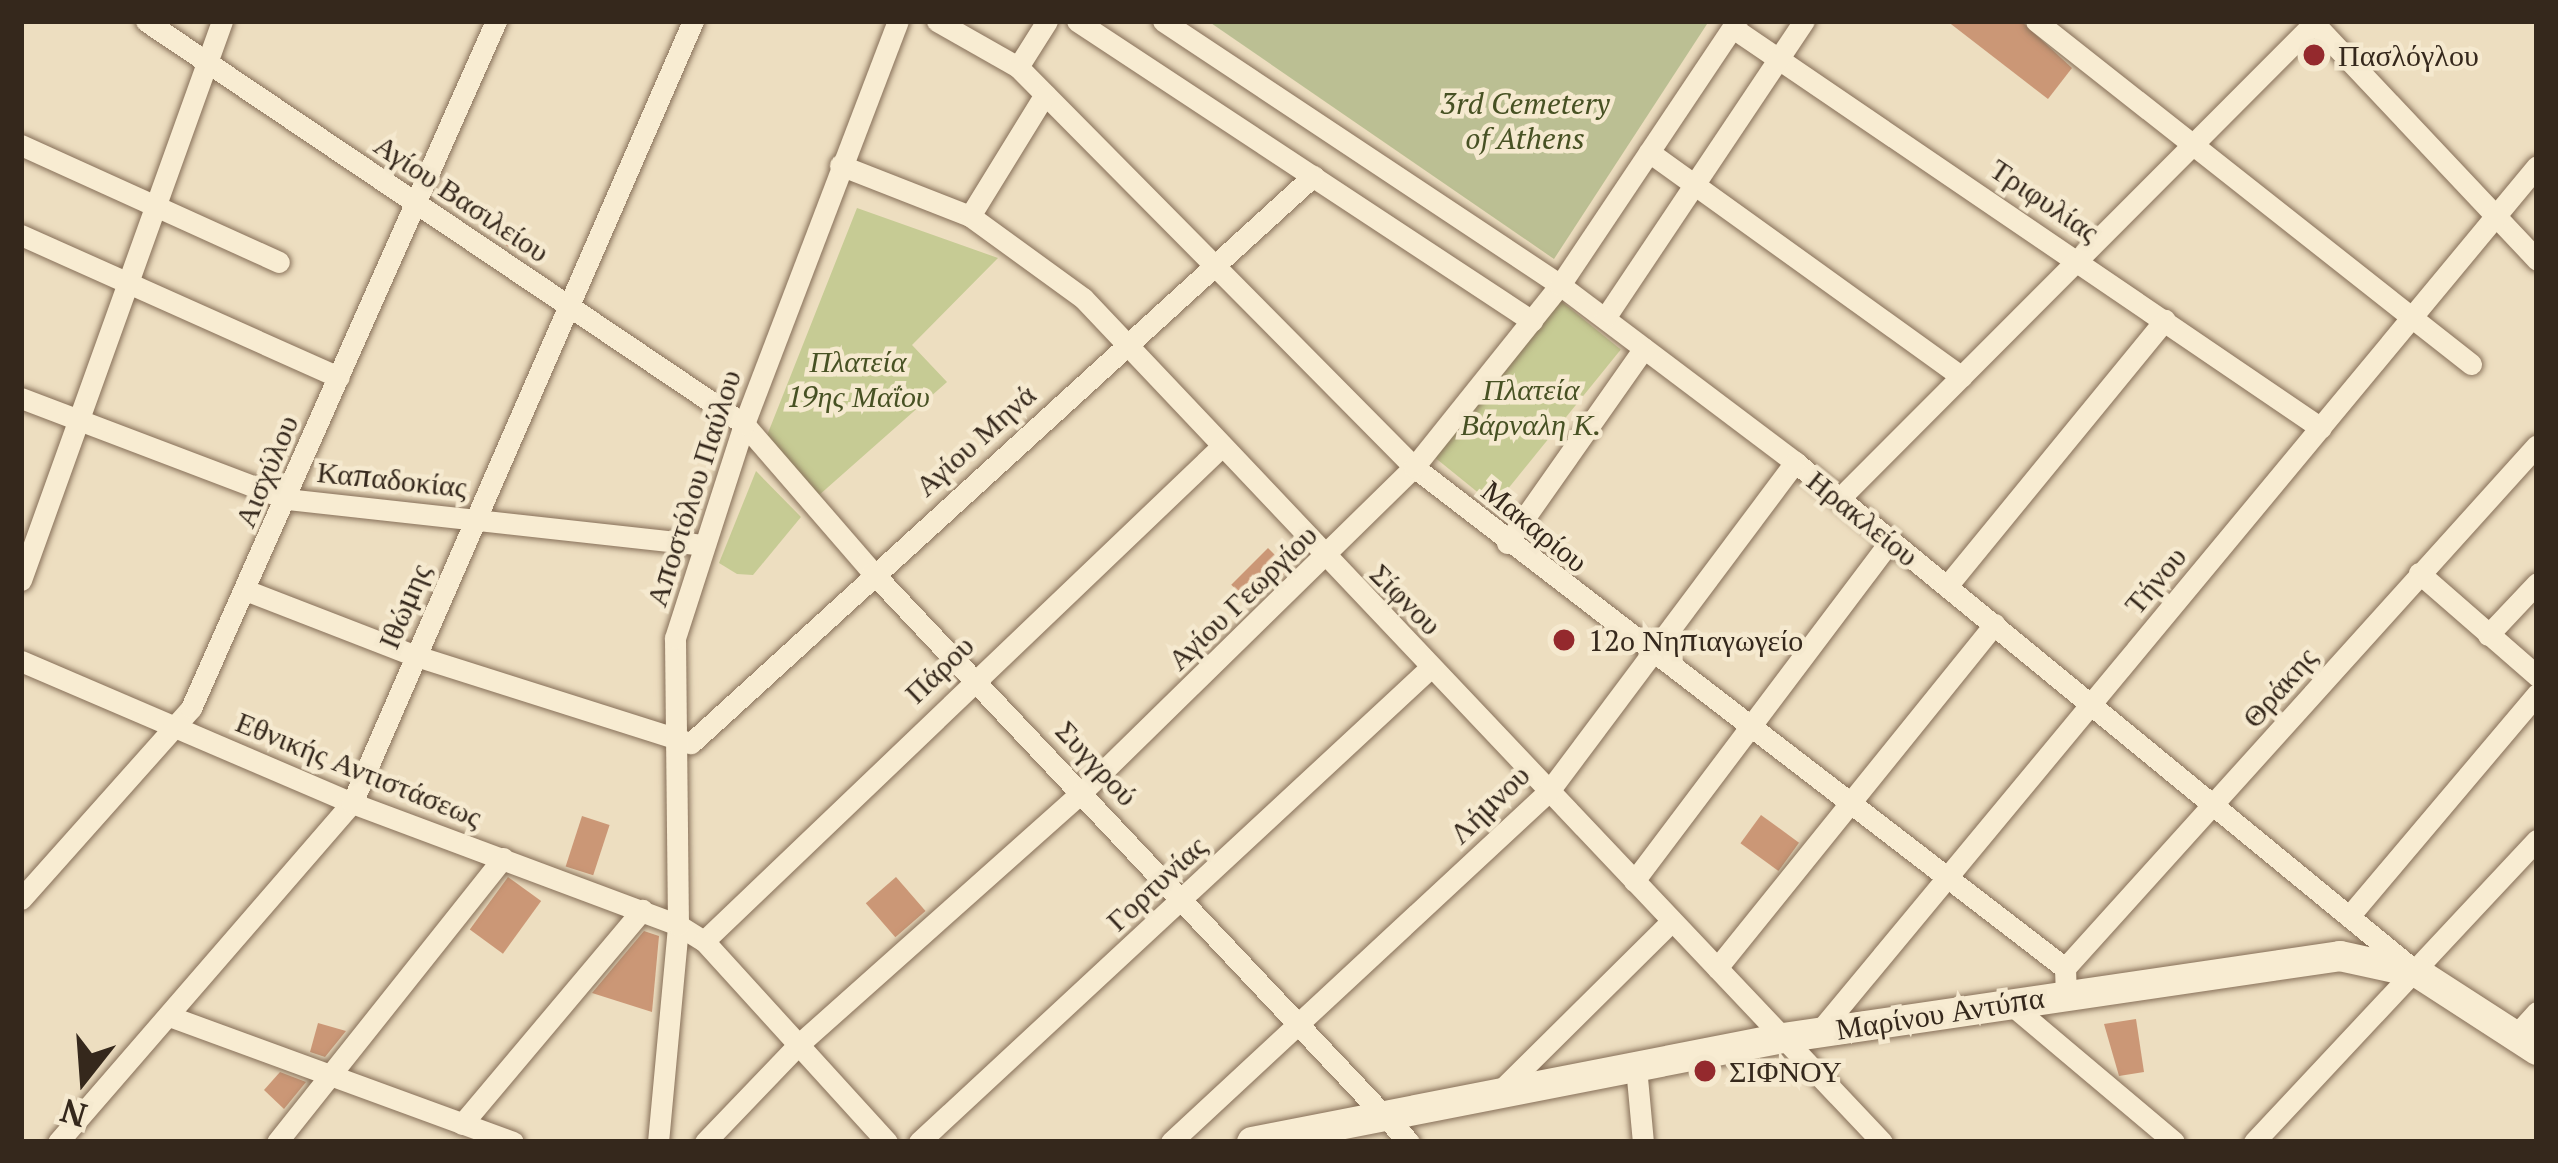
<!DOCTYPE html>
<html>
<head>
<meta charset="utf-8">
<style>
  body { margin:0 }
  #map { position:relative; width:2558px; height:1163px; overflow:hidden; background:#eddec0; font-family:"PT Serif",serif }
  div>[style] { position:absolute }
  [style*='--x'] { left:calc(var(--x)*1px); top:calc(var(--y)*1px); width:calc(var(--w)*1px); rotate:calc(var(--a)*1deg) }
  .green>* { inset:0; background:#c6cb94; transform-origin:0 0 }
  .cemetery>* { inset:0; background:#bbbf93 }
  .building>* { inset:0; background:#cb9776; transform-origin:0 0 }
  .roads { filter:drop-shadow(0 0 3px #866f58) drop-shadow(0 0 3px #866f58) }
  .street>* { height:21px; margin:-10.5px; padding:0 10.5px; transform-origin:10.5px; border-radius:10.5px; background:#f8ecd2 }
  .secondary>* { height:30px; margin:-15px; padding:0 15px; transform-origin:15px; border-radius:15px; background:#f8ecd2 }
  .dots>* { width:33px; height:33px; translate:-50% -50%; box-sizing:border-box; border:6px solid #f5e9cf; border-radius:50% }
  span { translate:-50% -50%; white-space:nowrap; text-align:center; line-height:1.15; -webkit-text-stroke:9px #f5e9cf; paint-order:stroke }
  .poi-label { font-size:30px; color:#35281c }
  .left { translate:0 -50%; text-align:left }
  .park-label { font-size:30px; color:#475123; font-style:italic }
  .street-label { font-size:30px; color:#35281c }
  .frame { position:absolute; inset:0; border:24px solid #35281c; pointer-events:none }
  .north { position:absolute; left:24px; top:1019px; width:120px; height:120px; -webkit-text-stroke:9px #f5e9cf; paint-order:stroke; rotate:197deg; font-size:33px; font-weight:700; line-height:48px; text-align:center; color:#35281c }
  .north::after { content:''; display:block; margin:auto; width:42px; height:54px; background:#35281c; clip-path:polygon(50% 0,100% 100%,50% 72%,0 100%) }
</style>
</head>
<body>
<div id="map">
  <div class="green">
    <div style="clip-path:polygon(857px 208px,998px 258px,912px 345px,947px 382px,818px 496px,766px 438px)"></div>
    <div style="left:1561px;top:301px;width:77px;height:201px;rotate:39deg"></div>
    <div style="clip-path:polygon(756px 471px,801px 517px,753px 575px,737px 574px,719px 563px)"></div>
  </div>
  <div class="cemetery">
    <div style="clip-path:polygon(1208px 21px,1709px 21px,1554px 259px)"></div>
  </div>
  <div class="building">
    <div style="clip-path:polygon(1947px 21px,2021px 21px,2072px 68px,2048px 99px)"></div>
    <div style="left:515px;top:230px;width:22px;height:18px;rotate:32deg"></div>
    <div style="left:1268px;top:548px;width:30px;height:52px;rotate:45deg"></div>
    <div style="left:1761px;top:815px;width:47px;height:35px;rotate:36deg"></div>
    <div style="left:582px;top:816px;width:29px;height:53px;rotate:18deg"></div>
    <div style="left:508px;top:877px;width:41px;height:65px;rotate:36deg"></div>
    <div style="left:896px;top:877px;width:45px;height:40px;rotate:49deg"></div>
    <div style="clip-path:polygon(644px 931px,659px 936px,652px 1012px,592px 993px)"></div>
    <div style="clip-path:polygon(2136px 1019px,2144px 1072px,2119px 1076px,2104px 1024px)"></div>
    <div style="clip-path:polygon(318px 1023px,346px 1031px,325px 1057px,310px 1052px)"></div>
    <div style="clip-path:polygon(280px 1072px,306px 1082px,284px 1109px,264px 1090px)"></div>
  </div>
  <div class="roads">
    <div class="street">
      <div style="--x:146;--y:21;--w:721;--a:33.98"></div>
      <div style="--x:744;--y:424;--w:196;--a:49.1"></div>
      <div style="--x:872;--y:572;--w:783;--a:46.71"></div>
      <div style="--x:937;--y:21;--w:93;--a:29.6"></div>
      <div style="--x:1018;--y:67;--w:563;--a:45.29"></div>
      <div style="--x:1414;--y:467;--w:821;--a:37.58"></div>
      <div style="--x:2065;--y:968;--w:25;--a:88"></div>
      <div style="--x:1077;--y:21;--w:545;--a:33.4"></div>
      <div style="--x:1163;--y:21;--w:477;--a:33.6"></div>
      <div style="--x:1560;--y:285;--w:294;--a:37"></div>
      <div style="--x:1795;--y:462;--w:799;--a:39.37"></div>
      <div style="--x:2036;--y:21;--w:554;--a:38.26"></div>
      <div style="--x:2312;--y:21;--w:328;--a:46.7"></div>
      <div style="--x:1733;--y:28;--w:711;--a:34.23"></div>
      <div style="--x:1018;--y:67;--w:54;--a:-57.8"></div>
      <div style="--x:21;--y:145;--w:283;--a:24.4"></div>
      <div style="--x:1649;--y:152;--w:385;--a:35.7"></div>
      <div style="--x:840;--y:165;--w:140;--a:21.4"></div>
      <div style="--x:970;--y:216;--w:140;--a:36"></div>
      <div style="--x:1083;--y:298;--w:1162;--a:46.57"></div>
      <div style="--x:970;--y:216;--w:143;--a:-58.4"></div>
      <div style="--x:21;--y:235;--w:348;--a:24.1"></div>
      <div style="--x:1605;--y:318;--w:358;--a:-56.2"></div>
      <div style="--x:21;--y:398;--w:285;--a:20.8"></div>
      <div style="--x:287;--y:499;--w:417;--a:6.3"></div>
      <div style="--x:1840;--y:498;--w:674;--a:-45.06"></div>
      <div style="--x:1507;--y:543;--w:238;--a:-54.9"></div>
      <div style="--x:2419;--y:573;--w:157;--a:41.1"></div>
      <div style="--x:21;--y:580;--w:594;--a:-70.22"></div>
      <div style="--x:1947;--y:586;--w:344;--a:-50.7"></div>
      <div style="--x:248;--y:591;--w:180;--a:21.2"></div>
      <div style="--x:416;--y:656;--w:288;--a:17.6"></div>
      <div style="--x:691;--y:743;--w:842;--a:-42.35"></div>
      <div style="--x:2488;--y:635;--w:71;--a:-46.7"></div>
      <div style="--x:21;--y:661;--w:360;--a:23.2"></div>
      <div style="--x:352;--y:803;--w:348;--a:20.5"></div>
      <div style="--x:678;--y:925;--w:31;--a:32"></div>
      <div style="--x:704;--y:941;--w:272;--a:47.7"></div>
      <div style="--x:1634;--y:881;--w:427;--a:-53"></div>
      <div style="--x:21;--y:899;--w:256;--a:-48.3"></div>
      <div style="--x:191;--y:708;--w:752;--a:-66.06"></div>
      <div style="--x:2351;--y:914;--w:288;--a:-49.8"></div>
      <div style="--x:704;--y:941;--w:715;--a:-43.7"></div>
      <div style="--x:1717;--y:968;--w:442;--a:-51.1"></div>
      <div style="--x:2065;--y:968;--w:704;--a:-47.93"></div>
      <div style="--x:2008;--y:1002;--w:217;--a:40.1"></div>
      <div style="--x:169;--y:1016;--w:366;--a:20.1"></div>
      <div style="--x:1818;--y:1033;--w:1126;--a:-50.33"></div>
      <div style="--x:2516;--y:1035;--w:31;--a:-48"></div>
      <div style="--x:1636;--y:1067;--w:75;--a:84.7"></div>
      <div style="--x:1499;--y:1092;--w:243;--a:-44.7"></div>
      <div style="--x:462;--y:1124;--w:280;--a:-49.9"></div>
      <div style="--x:58;--y:1142;--w:449;--a:-49.1"></div>
      <div style="--x:352;--y:803;--w:853;--a:-66.44"></div>
      <div style="--x:277;--y:1142;--w:363;--a:-51.5"></div>
      <div style="--x:658;--y:1142;--w:218;--a:-84.7"></div>
      <div style="--x:678;--y:925;--w:287;--a:-90.6"></div>
      <div style="--x:675;--y:638;--w:225;--a:-72.1"></div>
      <div style="--x:744;--y:424;--w:431;--a:-69.1"></div>
      <div style="--x:705;--y:1142;--w:134;--a:-46.2"></div>
      <div style="--x:798;--y:1045;--w:382;--a:-41.7"></div>
      <div style="--x:1083;--y:791;--w:463;--a:-44.4"></div>
      <div style="--x:1414;--y:467;--w:233;--a:-51.3"></div>
      <div style="--x:1560;--y:285;--w:318;--a:-56.2"></div>
      <div style="--x:919;--y:1142;--w:698;--a:-42.85"></div>
      <div style="--x:1171;--y:1142;--w:516;--a:-42.88"></div>
      <div style="--x:1549;--y:791;--w:411;--a:-53.2"></div>
      <div style="--x:2254;--y:1142;--w:414;--a:-46.9"></div>
    </div>
    <div class="secondary">
      <div style="--x:1252;--y:1142;--w:541;--a:-11.08"></div>
      <div style="--x:1783;--y:1038;--w:563;--a:-8.37"></div>
      <div style="--x:2340;--y:956;--w:80;--a:12.3"></div>
      <div style="--x:2418;--y:973;--w:142;--a:32.9"></div>
    </div>
  </div>
  <div class="dots">
    <div style="left:2314px;top:55px;background:#94292d"></div>
    <div style="left:1564px;top:640px;background:#94292d"></div>
    <div style="left:1705px;top:1071px;background:#94292d"></div>
  </div>
  <div class="poi-label">
    <span class="left" style="left:2338px;top:55px">Πασλόγλου</span>
    <span class="left" style="left:1588px;top:640px">12ο Νηπιαγωγείο</span>
    <span class="left" style="left:1729px;top:1071px">ΣΙΦΝΟΥ</span>
  </div>
  <div class="park-label">
    <span style="left:1525px;top:120px">3rd Cemetery<br>of Athens</span>
    <span style="left:858px;top:378px">Πλατεία<br>19ης Μαΐου</span>
    <span style="left:1531px;top:406px">Πλατεία<br>Βάρναλη Κ.</span>
  </div>
  <div class="street-label">
    <span style="left:462px;top:198px;rotate:34deg">Αγίου Βασιλείου</span>
    <span style="left:2045px;top:200px;rotate:34deg">Τριφυλίας</span>
    <span style="left:975px;top:440px;rotate:-42deg">Αγίου Μηνά</span>
    <span style="left:266px;top:471px;rotate:-67deg">Αισχύλου</span>
    <span style="left:392px;top:479px;rotate:6deg">Καπαδοκίας</span>
    <span style="left:693px;top:488px;rotate:-72deg">Αποστόλου Παύλου</span>
    <span style="left:1863px;top:518px;rotate:39deg">Ηρακλείου</span>
    <span style="left:1535px;top:526px;rotate:39deg">Μακαρίου</span>
    <span style="left:2155px;top:580px;rotate:-50deg">Τήνου</span>
    <span style="left:1242px;top:597px;rotate:-44deg">Αγίου Γεωργίου</span>
    <span style="left:1406px;top:599px;rotate:45deg">Σίφνου</span>
    <span style="left:404px;top:606px;rotate:-67deg">Ιθώμης</span>
    <span style="left:939px;top:669px;rotate:-44deg">Πάρου</span>
    <span style="left:2279px;top:687px;rotate:-49deg">Θράκης</span>
    <span style="left:1097px;top:763px;rotate:47deg">Συγγρού</span>
    <span style="left:359px;top:769px;rotate:22deg">Εθνικής Αντιστάσεως</span>
    <span style="left:1489px;top:804px;rotate:-44deg">Λήμνου</span>
    <span style="left:1156px;top:883px;rotate:-43deg">Γορτυνίας</span>
    <span style="left:1940px;top:1013px;rotate:-9deg">Μαρίνου Αντύπα</span>
  </div>
  <div class="frame"></div>
  <div class="north">N</div>
</div>
</body>
</html>
